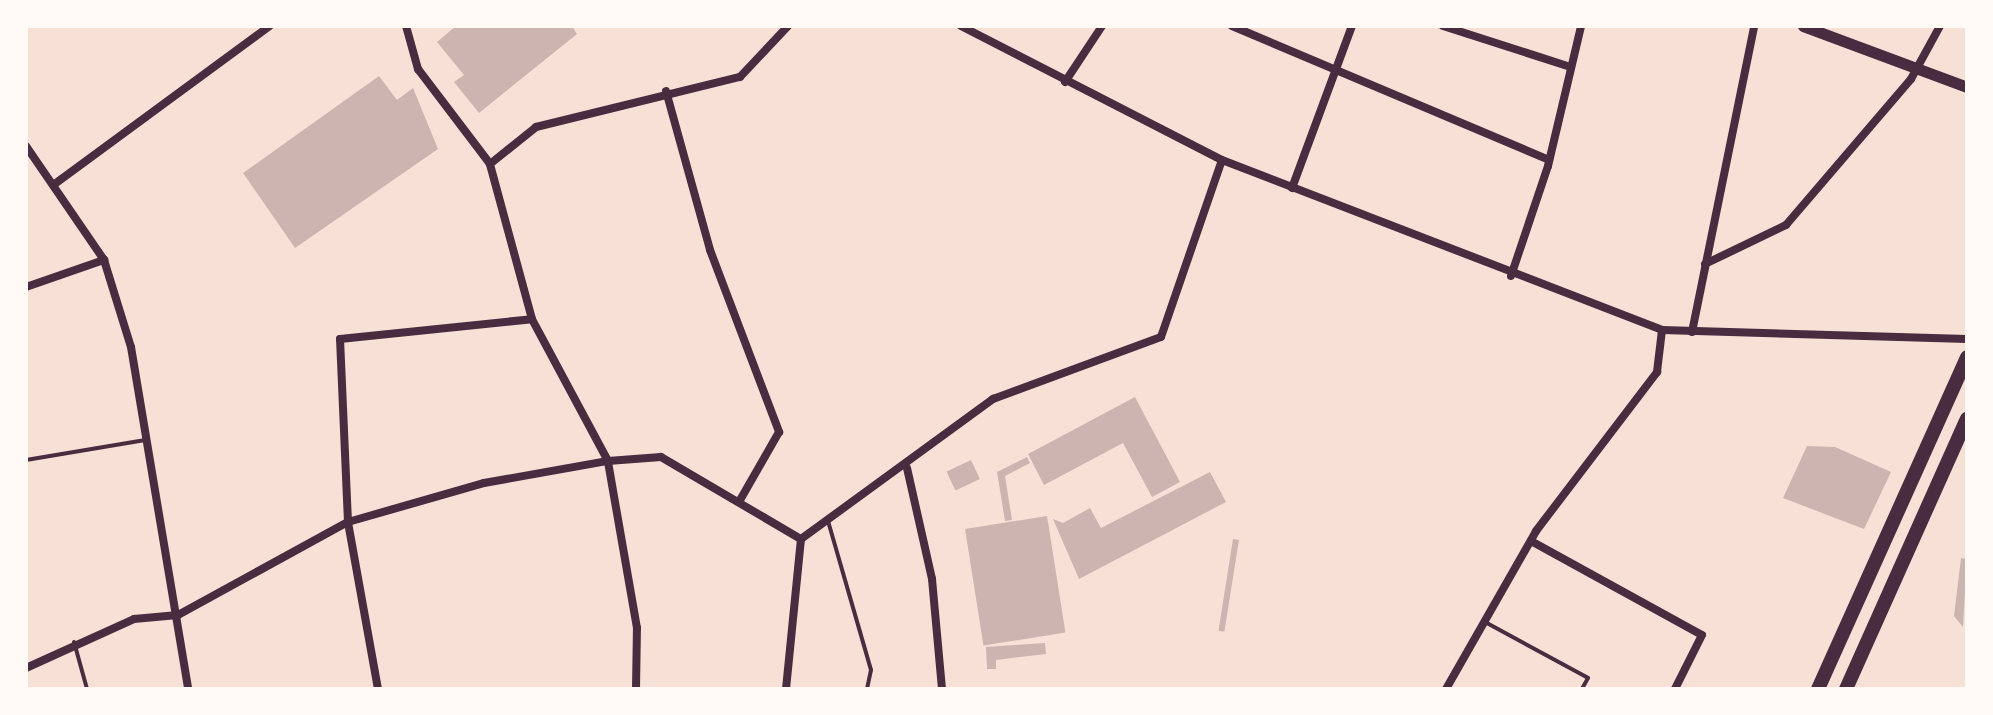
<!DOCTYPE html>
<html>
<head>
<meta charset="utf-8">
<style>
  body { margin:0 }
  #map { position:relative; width:1993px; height:715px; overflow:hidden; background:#f7e1d7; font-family:"Nunito Sans",sans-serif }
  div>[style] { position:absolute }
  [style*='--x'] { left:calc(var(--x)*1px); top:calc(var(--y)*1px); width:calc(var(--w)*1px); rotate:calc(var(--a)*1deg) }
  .building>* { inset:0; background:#ccb4b1; transform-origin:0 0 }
  .service>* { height:4px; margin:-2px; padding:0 2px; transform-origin:2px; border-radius:2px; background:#4a2c40 }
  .minor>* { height:8px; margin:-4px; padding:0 4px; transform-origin:4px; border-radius:4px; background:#4a2c40 }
  .tertiary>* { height:11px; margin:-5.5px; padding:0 5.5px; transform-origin:5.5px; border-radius:5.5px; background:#4a2c40 }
  .trunk>* { height:14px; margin:-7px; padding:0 7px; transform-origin:7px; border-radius:7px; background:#4a2c40 }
  span { translate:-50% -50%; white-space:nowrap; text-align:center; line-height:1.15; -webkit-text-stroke:8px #fffaf5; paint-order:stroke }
  .frame { position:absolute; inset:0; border:28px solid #fffaf5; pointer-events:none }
</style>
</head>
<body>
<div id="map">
  <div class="building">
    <div style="clip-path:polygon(456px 26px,572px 26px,577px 34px,479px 113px,454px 82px,464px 75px,437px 42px)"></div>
    <div style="clip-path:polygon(379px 76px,397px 100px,413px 88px,438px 149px,295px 248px,243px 173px)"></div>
    <div style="clip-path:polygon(1135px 397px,1180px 482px,1152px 497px,1123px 443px,1044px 485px,1028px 454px)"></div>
    <div style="clip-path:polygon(1807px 446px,1835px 447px,1891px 472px,1864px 529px,1783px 498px)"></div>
    <div style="clip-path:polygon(1027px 457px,1030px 463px,1005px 476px,1012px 520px,1005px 521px,997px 472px)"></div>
    <div style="left:971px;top:460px;width:21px;height:27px;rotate:65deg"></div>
    <div style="clip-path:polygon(1210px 472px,1226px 502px,1079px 579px,1053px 519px,1063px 523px,1090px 508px,1101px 528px)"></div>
    <div style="left:1047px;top:516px;width:118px;height:83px;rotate:81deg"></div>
    <div style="left:1233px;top:539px;width:6px;height:93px;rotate:9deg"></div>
    <div style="clip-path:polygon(1961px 558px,1967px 559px,1963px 627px,1954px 616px)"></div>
    <div style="clip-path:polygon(1045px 643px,1046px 654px,996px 660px,996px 669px,987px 669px,986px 647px)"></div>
  </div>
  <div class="service">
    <div style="--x:26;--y:460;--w:121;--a:-9.5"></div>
    <div style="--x:828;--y:521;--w:155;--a:73.9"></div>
    <div style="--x:871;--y:670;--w:19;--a:102"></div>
    <div style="--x:1485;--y:622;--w:117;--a:28.5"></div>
    <div style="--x:1588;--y:678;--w:13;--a:119"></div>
    <div style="--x:74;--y:642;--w:49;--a:74.5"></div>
  </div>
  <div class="minor">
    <div style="--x:406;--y:26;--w:45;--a:74.4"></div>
    <div style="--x:418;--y:69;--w:119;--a:52.8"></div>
    <div style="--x:961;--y:26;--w:293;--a:27.2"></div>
    <div style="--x:1222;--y:160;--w:472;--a:21.1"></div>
    <div style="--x:1662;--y:330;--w:305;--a:1.7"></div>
    <div style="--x:1232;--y:26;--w:344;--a:22.9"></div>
    <div style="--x:1443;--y:26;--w:134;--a:17.8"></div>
    <div style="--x:1065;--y:82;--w:67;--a:-56.5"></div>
    <div style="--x:666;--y:91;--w:165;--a:74.5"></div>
    <div style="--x:710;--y:250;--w:195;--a:69.2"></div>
    <div style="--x:779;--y:432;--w:78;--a:119.8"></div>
    <div style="--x:26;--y:146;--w:138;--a:55.6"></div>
    <div style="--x:104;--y:260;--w:91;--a:72.8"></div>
    <div style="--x:131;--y:347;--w:347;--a:80.5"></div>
    <div style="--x:56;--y:183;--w:265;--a:-36.3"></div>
    <div style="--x:1292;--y:188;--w:173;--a:-69.7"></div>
    <div style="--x:1705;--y:264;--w:90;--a:-25.7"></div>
    <div style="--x:1786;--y:225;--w:192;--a:-49.4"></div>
    <div style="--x:1911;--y:79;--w:60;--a:-61.3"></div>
    <div style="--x:1511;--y:276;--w:116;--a:-71.4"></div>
    <div style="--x:1548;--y:166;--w:144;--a:-76.7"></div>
    <div style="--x:26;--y:287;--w:83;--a:-19.1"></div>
    <div style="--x:1692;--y:332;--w:312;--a:-78.5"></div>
    <div style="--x:907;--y:468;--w:114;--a:77.3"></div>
    <div style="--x:932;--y:579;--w:110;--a:84.8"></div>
    <div style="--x:801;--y:539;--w:238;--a:-36.1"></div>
    <div style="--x:993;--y:399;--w:179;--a:-20.3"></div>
    <div style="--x:1161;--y:337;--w:187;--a:-71"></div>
    <div style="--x:1531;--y:541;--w:195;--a:28.8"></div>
    <div style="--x:1702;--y:635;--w:60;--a:116.6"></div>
    <div style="--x:26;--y:668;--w:119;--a:-24.4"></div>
    <div style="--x:134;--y:619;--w:44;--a:-5.2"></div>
    <div style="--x:178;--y:615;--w:194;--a:-28.7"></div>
    <div style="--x:348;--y:522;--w:141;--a:-16"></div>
    <div style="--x:484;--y:483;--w:126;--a:-10.1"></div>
    <div style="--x:608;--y:461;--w:53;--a:-4.3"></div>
    <div style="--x:661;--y:457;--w:162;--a:30.4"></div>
    <div style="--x:378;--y:689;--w:170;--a:-100.2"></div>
    <div style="--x:348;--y:522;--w:183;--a:-92.5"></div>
    <div style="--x:340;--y:339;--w:193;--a:-5.9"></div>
    <div style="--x:636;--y:689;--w:61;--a:-89.1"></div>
    <div style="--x:637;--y:628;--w:169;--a:-99.9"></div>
    <div style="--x:608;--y:461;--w:161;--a:-118.2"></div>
    <div style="--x:532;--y:319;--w:161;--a:-105.2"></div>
    <div style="--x:490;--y:164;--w:59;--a:-38.8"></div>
    <div style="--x:536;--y:127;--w:210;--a:-13.8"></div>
    <div style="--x:740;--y:77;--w:70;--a:-46.7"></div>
    <div style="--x:786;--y:689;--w:151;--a:-84.3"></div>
    <div style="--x:1446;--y:689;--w:182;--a:-60.3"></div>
    <div style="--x:1536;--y:531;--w:200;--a:-52.7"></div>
    <div style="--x:1657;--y:372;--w:42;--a:-83.2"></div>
  </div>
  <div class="tertiary">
    <div style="--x:1803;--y:26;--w:175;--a:20.4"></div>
  </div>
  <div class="trunk">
    <div style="--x:1818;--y:689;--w:364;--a:-65.8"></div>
    <div style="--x:1846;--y:689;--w:296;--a:-65.9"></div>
  </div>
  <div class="frame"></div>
</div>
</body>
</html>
